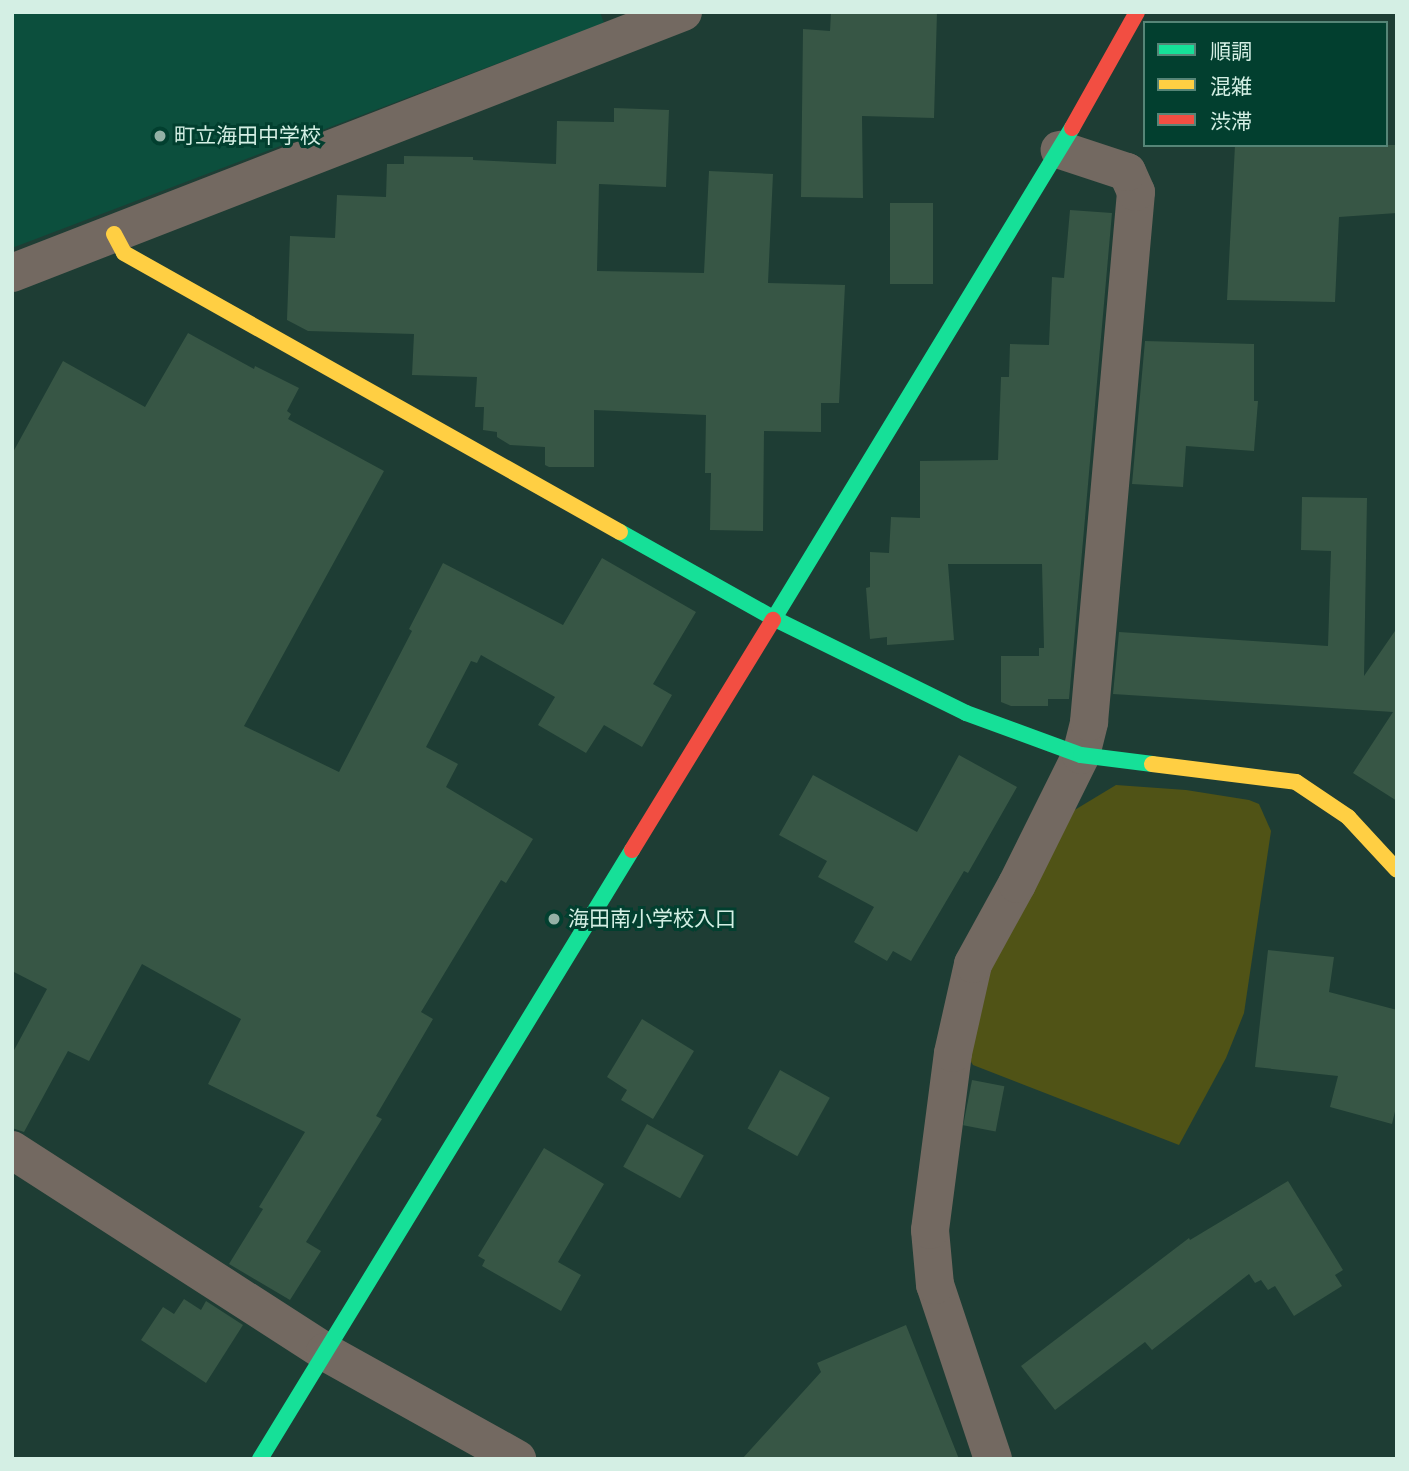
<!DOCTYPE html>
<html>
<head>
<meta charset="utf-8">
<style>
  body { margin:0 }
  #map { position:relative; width:1409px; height:1471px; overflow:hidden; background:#1e3d34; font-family:Merriweather,"Noto Sans JP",serif }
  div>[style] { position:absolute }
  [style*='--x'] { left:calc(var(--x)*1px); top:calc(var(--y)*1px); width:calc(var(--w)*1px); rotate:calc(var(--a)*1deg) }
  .built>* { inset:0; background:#0c4f3d }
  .green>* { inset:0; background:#505316 }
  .building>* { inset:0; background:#375645; transform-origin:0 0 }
  .street>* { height:38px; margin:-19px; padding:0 19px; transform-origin:19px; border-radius:19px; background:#736961 }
  .fast>* { height:16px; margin:-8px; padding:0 8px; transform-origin:8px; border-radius:8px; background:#16e098 }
  .slow>* { height:16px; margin:-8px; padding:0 8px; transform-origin:8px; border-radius:8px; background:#ffcf43 }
  .jam>* { height:16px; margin:-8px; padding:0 8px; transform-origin:8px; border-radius:8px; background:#f24e42 }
  .dots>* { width:19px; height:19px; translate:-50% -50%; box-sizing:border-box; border:4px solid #023f2f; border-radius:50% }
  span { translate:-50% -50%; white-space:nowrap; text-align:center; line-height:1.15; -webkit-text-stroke:6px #023f2f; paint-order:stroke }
  .poi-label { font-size:21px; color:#d4efe4 }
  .left { translate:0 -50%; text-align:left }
  .frame { position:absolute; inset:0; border:14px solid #d4efe4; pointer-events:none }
  .legend { position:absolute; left:1143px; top:21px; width:245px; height:126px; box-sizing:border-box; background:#023f2f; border:2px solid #568577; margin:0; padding:9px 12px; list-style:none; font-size:21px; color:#d4efe4 }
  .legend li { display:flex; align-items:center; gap:14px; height:35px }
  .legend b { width:35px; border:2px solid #568577 }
</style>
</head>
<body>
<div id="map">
  <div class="built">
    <div style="clip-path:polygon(12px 12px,600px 12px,604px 23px,12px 248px)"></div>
  </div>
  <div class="green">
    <div style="clip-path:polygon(1116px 785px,1186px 790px,1249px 800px,1259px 804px,1271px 831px,1244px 1013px,1226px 1058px,1179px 1145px,973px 1065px,964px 1050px,980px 980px,1063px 817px)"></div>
  </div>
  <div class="building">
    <div style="clip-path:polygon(831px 12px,937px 12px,934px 118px,862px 116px,863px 198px,801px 197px,803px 29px,830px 31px)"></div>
    <div style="clip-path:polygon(614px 108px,669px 110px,666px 187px,599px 184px,597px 271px,704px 273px,709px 171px,773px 174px,768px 283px,845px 285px,839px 403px,821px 403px,821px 432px,764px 431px,763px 531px,710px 530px,711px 473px,705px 473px,706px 415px,594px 410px,594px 467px,549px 467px,545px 465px,545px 447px,510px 445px,497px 437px,497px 432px,483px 430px,484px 407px,475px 407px,477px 377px,412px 375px,414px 334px,308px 331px,287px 320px,290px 236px,335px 238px,337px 195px,386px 197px,387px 164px,404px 164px,404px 156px,473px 157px,473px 160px,556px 164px,557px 121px,614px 122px)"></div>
    <div style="clip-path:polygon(1235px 145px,1397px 145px,1397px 213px,1339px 217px,1335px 302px,1227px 300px)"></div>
    <div style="left:890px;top:203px;width:43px;height:81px"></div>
    <div style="clip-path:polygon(1070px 210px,1112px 213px,1069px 699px,1048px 699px,1048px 706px,1011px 706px,1001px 702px,1001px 656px,1039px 656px,1039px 648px,1044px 648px,1042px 564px,948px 564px,954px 640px,887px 645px,887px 637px,870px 639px,866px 588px,870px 587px,870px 552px,889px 553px,891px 517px,920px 518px,920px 461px,998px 460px,1001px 377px,1009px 377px,1010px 344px,1049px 345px,1052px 277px,1064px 278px)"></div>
    <div style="clip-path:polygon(188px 333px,254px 369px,255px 366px,299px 388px,287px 411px,291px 414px,288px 419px,384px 471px,244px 726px,339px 772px,412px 631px,409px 629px,443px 563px,563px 625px,602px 558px,696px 612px,653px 684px,672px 695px,642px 747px,604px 725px,586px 753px,538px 725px,555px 697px,481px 655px,477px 663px,471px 661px,426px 747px,458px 764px,446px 787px,533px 839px,506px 883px,501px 880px,421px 1012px,433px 1019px,376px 1116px,382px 1119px,306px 1242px,321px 1251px,290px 1300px,229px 1264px,263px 1209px,259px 1207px,305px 1132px,208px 1084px,241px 1019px,142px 964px,89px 1061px,68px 1051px,24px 1132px,12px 1128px,12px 1054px,47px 989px,12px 971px,12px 454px,63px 361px,145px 407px)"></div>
    <div style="clip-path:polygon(1145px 341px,1254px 344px,1254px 401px,1258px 401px,1254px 451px,1186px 446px,1183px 487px,1132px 484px)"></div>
    <div style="clip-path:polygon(1302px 497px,1367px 498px,1364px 676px,1397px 628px,1397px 801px,1353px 773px,1393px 712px,1113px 694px,1119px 632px,1328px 646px,1331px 551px,1301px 550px)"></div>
    <div style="clip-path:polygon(959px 755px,1017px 787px,968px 873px,964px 871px,911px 961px,893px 951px,887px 961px,854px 942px,874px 907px,818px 877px,827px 861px,779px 835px,813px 775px,917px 832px)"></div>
    <div style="clip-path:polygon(1268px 950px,1334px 957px,1329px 992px,1397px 1010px,1397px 1103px,1392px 1124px,1330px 1107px,1338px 1076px,1255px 1067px)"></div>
    <div style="clip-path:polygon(642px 1019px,694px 1051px,653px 1119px,621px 1100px,627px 1090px,607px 1077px)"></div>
    <div style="left:780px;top:1070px;width:57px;height:67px;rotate:29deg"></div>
    <div style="left:972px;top:1080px;width:33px;height:46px;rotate:11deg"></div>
    <div style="left:647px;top:1124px;width:65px;height:49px;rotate:29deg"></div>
    <div style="clip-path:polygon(544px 1148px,604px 1184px,558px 1262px,581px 1275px,561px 1311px,482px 1266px,485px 1260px,478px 1256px)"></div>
    <div style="clip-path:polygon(1288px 1181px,1343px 1270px,1335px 1275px,1342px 1286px,1294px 1316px,1275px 1286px,1268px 1290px,1261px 1280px,1255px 1283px,1249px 1274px,1152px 1350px,1145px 1342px,1055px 1410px,1021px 1366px,1189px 1238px,1190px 1240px)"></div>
    <div style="clip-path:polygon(184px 1299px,201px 1310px,206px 1301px,243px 1325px,206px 1383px,141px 1340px,163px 1307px,174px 1314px)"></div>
    <div style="clip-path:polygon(906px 1325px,959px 1459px,742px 1459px,821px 1372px,817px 1363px)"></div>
  </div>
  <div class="street">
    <div style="--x:12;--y:273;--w:720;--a:-21.25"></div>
    <div style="--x:12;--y:1150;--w:373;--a:32.8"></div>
    <div style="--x:325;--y:1352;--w:220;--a:29.1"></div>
    <div style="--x:993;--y:1459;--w:183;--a:-108.4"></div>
    <div style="--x:935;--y:1285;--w:55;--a:-95.2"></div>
    <div style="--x:930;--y:1230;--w:178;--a:-82.6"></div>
    <div style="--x:953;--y:1053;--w:91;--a:-77.3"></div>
    <div style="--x:973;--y:964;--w:91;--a:-61.2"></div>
    <div style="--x:1017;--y:884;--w:144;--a:-63.6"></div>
    <div style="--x:1081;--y:755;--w:34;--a:-76"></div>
    <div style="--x:1089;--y:722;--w:532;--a:-84.93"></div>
    <div style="--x:1136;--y:192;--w:22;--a:-114"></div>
    <div style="--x:1127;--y:172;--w:71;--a:-161.8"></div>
  </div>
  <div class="fast">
    <div style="--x:620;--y:532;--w:176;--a:29.3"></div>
    <div style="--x:773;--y:618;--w:215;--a:26.2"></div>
    <div style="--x:966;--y:713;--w:122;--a:20.1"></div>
    <div style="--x:1081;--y:755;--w:72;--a:7.2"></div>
    <div style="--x:773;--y:620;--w:576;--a:-58.71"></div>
    <div style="--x:260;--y:1459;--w:714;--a:-58.58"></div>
  </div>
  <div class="slow">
    <div style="--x:114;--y:234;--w:21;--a:62"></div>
    <div style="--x:124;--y:253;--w:569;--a:29.36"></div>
    <div style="--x:1152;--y:764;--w:145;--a:7.1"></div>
    <div style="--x:1296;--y:782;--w:63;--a:33.9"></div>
    <div style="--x:1348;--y:817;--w:72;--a:47.2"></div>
  </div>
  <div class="jam">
    <div style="--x:1072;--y:128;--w:133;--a:-60.7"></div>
    <div style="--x:632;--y:850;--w:270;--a:-58.5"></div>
  </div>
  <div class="dots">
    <div style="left:160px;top:136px;background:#94b1a6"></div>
    <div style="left:554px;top:919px;background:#94b1a6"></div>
  </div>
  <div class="poi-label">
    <span class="left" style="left:174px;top:136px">町立海田中学校</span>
    <span class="left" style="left:568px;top:919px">海田南小学校入口</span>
  </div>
  <div class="frame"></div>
  <ul class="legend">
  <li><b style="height:9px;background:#16e098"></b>順調</li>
  <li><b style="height:9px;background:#ffcf43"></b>混雑</li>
  <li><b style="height:9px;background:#f24e42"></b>渋滞</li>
  </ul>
</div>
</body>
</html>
